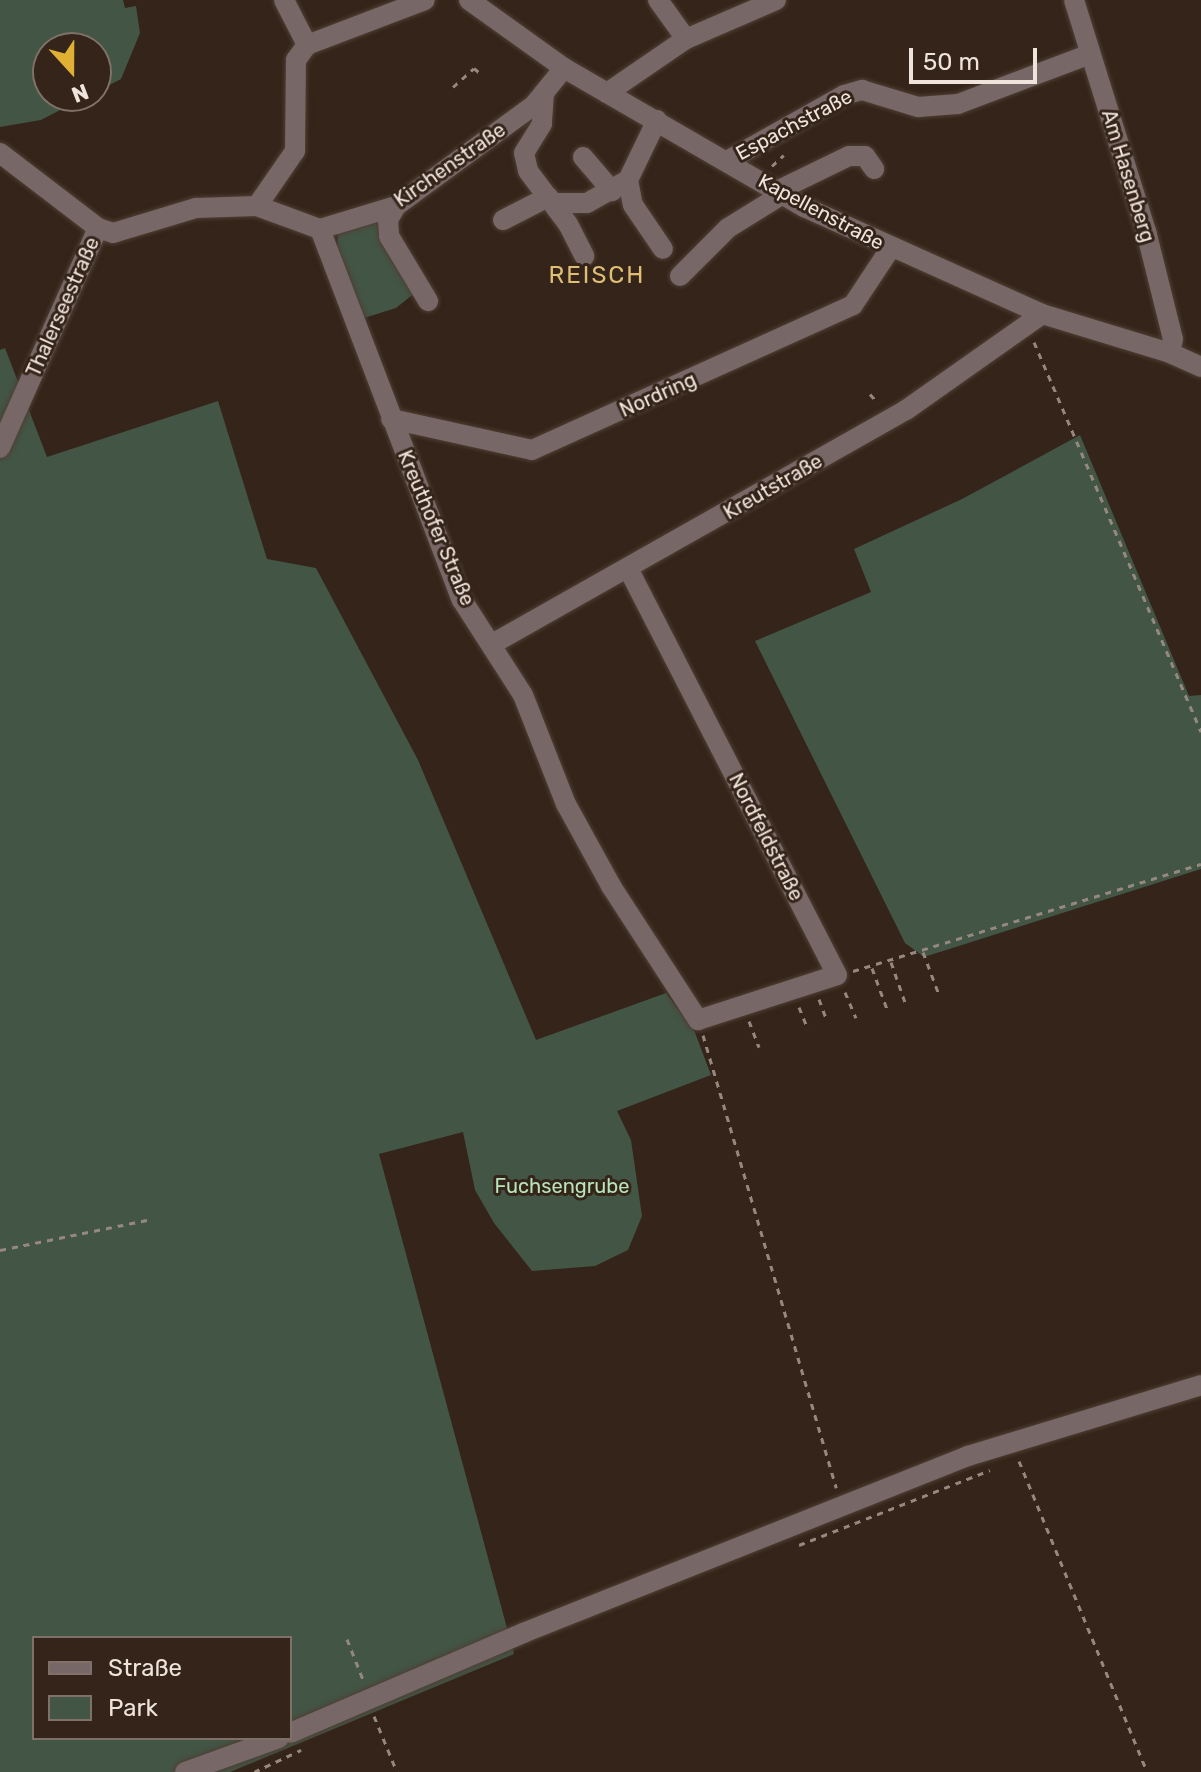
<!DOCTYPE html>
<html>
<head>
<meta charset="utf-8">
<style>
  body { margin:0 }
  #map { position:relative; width:1201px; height:1772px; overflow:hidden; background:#342419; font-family:Rubik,sans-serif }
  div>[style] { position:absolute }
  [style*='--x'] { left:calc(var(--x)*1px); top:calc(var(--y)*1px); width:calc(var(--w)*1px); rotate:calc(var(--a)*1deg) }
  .green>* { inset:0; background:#435545 }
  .path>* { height:3px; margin-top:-1.5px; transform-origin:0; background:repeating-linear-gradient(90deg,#95887e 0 6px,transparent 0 12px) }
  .roads { filter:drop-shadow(0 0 2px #4e3f34) drop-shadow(0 0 2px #4e3f34) }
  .minor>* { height:20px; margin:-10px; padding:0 10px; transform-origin:10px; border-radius:10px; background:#786767 }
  span { translate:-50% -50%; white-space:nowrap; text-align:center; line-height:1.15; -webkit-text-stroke:6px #342419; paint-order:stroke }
  .street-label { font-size:20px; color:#efe4dc }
  .park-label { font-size:20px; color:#b5e5b9 }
  .quarter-label { font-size:24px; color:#dfbe75; letter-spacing:2px }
  .legend { position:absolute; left:32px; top:1636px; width:260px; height:104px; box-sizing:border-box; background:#342419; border:2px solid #7f7167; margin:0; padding:10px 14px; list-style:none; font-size:24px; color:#efe4dc }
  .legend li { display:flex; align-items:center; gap:16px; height:40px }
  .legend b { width:40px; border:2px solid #7f7167 }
  .north { position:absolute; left:32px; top:32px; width:80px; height:80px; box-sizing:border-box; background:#342419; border:2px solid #7f7167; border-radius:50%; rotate:159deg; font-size:22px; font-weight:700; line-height:32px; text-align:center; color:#efe4dc }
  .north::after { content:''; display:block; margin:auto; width:28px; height:36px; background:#e0b034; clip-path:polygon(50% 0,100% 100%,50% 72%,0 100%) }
  .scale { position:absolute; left:909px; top:48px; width:128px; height:36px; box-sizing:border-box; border:4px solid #efe4dc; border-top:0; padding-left:10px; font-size:24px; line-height:28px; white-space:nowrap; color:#efe4dc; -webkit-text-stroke:6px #342419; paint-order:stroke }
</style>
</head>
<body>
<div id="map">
  <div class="green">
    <div style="clip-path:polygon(0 0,123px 0,125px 8px,136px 6px,140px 33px,121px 79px,96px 92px,96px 48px,48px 48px,48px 96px,87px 96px,41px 120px,0 127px)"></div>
    <div style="clip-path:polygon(381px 216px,426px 284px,396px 308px,361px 319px,337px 255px,338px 228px)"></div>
    <div style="clip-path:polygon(evenodd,5px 348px,47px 457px,218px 401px,267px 559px,316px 568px,418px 760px,536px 1040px,666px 993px,694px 1030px,711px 1075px,617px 1111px,631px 1140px,642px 1216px,628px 1250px,595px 1266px,532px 1271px,494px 1223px,475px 1190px,463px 1132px,379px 1154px,514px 1654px,230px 1772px,0 1772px,0 350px,5px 348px,34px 1638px,290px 1638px,290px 1738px,34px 1738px,34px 1638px)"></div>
    <div style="clip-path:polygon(1080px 435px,1189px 696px,1201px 695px,1201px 869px,924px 957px,905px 943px,755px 641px,871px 592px,854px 549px,962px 499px)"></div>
  </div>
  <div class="path">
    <div style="--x:453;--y:87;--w:28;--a:-42"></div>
    <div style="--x:474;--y:68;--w:9;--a:41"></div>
    <div style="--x:772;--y:166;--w:16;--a:-43"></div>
    <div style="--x:1034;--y:342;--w:424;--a:66.8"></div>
    <div style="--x:870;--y:394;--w:12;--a:48"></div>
    <div style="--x:923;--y:952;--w:43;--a:69.4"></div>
    <div style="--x:891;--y:962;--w:42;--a:70.7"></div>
    <div style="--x:872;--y:968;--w:44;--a:69.9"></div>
    <div style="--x:853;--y:971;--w:364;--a:-17.1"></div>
    <div style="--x:845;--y:992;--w:28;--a:67"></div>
    <div style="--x:819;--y:999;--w:20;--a:70"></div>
    <div style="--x:799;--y:1007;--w:24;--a:68"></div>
    <div style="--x:749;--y:1021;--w:28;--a:69"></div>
    <div style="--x:703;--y:1035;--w:472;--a:73.6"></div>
    <div style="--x:0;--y:1250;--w:150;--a:-11.5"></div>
    <div style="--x:1019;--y:1461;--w:336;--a:67.6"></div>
    <div style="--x:799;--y:1545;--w:205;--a:-21.4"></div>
    <div style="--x:347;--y:1639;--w:46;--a:68.4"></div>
    <div style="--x:374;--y:1716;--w:61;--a:67.7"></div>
    <div style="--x:254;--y:1772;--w:52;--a:-25.1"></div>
  </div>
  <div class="roads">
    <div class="minor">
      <div style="--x:284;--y:0;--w:51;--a:62.9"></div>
      <div style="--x:469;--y:0;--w:117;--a:35.6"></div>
      <div style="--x:564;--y:68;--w:277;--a:30.1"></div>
      <div style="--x:804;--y:207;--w:261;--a:24.2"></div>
      <div style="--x:1042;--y:314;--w:134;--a:16.9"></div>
      <div style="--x:1170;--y:353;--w:34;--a:24"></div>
      <div style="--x:658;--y:0;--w:48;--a:54.3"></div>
      <div style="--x:1074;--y:0;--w:242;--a:72.7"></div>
      <div style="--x:1146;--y:231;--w:111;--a:76"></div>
      <div style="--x:1173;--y:339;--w:14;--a:102"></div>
      <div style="--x:307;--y:45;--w:126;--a:-20.9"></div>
      <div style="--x:544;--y:93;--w:31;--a:94"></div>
      <div style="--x:542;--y:124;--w:34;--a:122"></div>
      <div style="--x:524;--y:153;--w:18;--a:77"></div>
      <div style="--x:528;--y:171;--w:66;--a:53"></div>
      <div style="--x:568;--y:224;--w:36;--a:63"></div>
      <div style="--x:607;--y:93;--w:96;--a:-34.4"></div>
      <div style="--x:686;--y:39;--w:98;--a:-23.4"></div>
      <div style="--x:657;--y:120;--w:67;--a:115.8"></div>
      <div style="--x:628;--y:180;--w:25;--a:79"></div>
      <div style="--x:633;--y:205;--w:53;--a:55.7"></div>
      <div style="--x:0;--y:153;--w:123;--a:37.4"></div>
      <div style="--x:98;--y:228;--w:16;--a:18"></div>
      <div style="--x:113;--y:233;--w:87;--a:-16.8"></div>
      <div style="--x:196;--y:208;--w:61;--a:-1.9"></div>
      <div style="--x:257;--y:206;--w:67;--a:20.1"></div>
      <div style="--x:320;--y:229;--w:79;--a:-16.8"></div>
      <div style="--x:396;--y:206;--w:171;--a:-36.2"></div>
      <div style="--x:534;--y:105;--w:48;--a:-51"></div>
      <div style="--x:583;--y:157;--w:45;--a:49.5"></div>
      <div style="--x:727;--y:161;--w:134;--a:-29.4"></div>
      <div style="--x:844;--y:95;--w:19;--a:-16"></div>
      <div style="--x:862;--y:90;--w:59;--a:16.9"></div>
      <div style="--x:918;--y:107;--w:40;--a:-4.3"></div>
      <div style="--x:958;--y:104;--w:141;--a:-20.7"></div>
      <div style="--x:777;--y:191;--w:80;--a:-25.9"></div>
      <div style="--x:849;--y:156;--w:16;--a:0"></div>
      <div style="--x:865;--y:156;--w:16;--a:55"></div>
      <div style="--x:553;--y:203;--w:34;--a:0"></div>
      <div style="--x:587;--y:203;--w:47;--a:-29.3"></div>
      <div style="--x:257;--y:206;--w:67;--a:-55.4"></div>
      <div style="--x:295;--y:151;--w:91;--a:-89.4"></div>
      <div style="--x:296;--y:60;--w:19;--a:-54"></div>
      <div style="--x:396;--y:206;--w:16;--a:120"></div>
      <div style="--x:388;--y:220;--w:16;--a:86"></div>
      <div style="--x:389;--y:236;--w:76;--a:59"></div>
      <div style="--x:503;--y:220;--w:51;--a:-27.1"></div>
      <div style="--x:320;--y:229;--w:397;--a:69.1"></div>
      <div style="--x:462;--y:600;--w:113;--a:57.3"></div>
      <div style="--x:523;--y:695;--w:117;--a:68.5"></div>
      <div style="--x:566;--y:804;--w:94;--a:61.2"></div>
      <div style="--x:611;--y:886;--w:160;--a:57"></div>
      <div style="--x:698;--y:1020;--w:146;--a:-17.9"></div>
      <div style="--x:837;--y:975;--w:457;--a:-117.2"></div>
      <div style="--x:680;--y:276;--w:68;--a:-45"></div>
      <div style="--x:728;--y:228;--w:65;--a:-31.7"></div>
      <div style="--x:391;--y:419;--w:144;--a:12.4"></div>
      <div style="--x:532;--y:450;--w:352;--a:-24.3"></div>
      <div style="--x:853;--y:305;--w:67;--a:-56.5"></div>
      <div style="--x:0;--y:448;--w:241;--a:-66"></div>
      <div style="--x:494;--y:643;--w:473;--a:-29.5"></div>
      <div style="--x:906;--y:410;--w:166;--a:-35.2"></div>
      <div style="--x:290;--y:1733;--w:254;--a:-23.2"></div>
      <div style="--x:523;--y:1633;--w:479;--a:-21.7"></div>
      <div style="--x:968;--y:1456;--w:244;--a:-16.9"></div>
      <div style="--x:185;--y:1772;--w:100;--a:-19.9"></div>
    </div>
  </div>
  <div class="street-label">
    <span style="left:794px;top:125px;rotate:-28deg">Espachstraße</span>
    <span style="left:450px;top:165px;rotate:-35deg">Kirchenstraße</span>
    <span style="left:1128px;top:176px;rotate:73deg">Am Hasenberg</span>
    <span style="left:821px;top:212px;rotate:28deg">Kapellenstraße</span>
    <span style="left:63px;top:307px;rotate:-66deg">Thalerseestraße</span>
    <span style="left:658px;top:395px;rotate:-24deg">Nordring</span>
    <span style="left:773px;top:487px;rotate:-30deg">Kreutstraße</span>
    <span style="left:436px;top:528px;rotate:67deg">Kreuthofer Straße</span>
    <span style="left:766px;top:837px;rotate:63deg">Nordfeldstraße</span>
  </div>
  <div class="park-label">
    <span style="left:562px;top:1186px">Fuchsengrube</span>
  </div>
  <div class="quarter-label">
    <span style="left:597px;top:276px">REISCH</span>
  </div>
  <ul class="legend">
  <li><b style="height:10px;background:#786767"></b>Straße</li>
  <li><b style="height:22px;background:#435545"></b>Park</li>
  </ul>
  <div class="north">N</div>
  <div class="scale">50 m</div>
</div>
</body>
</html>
